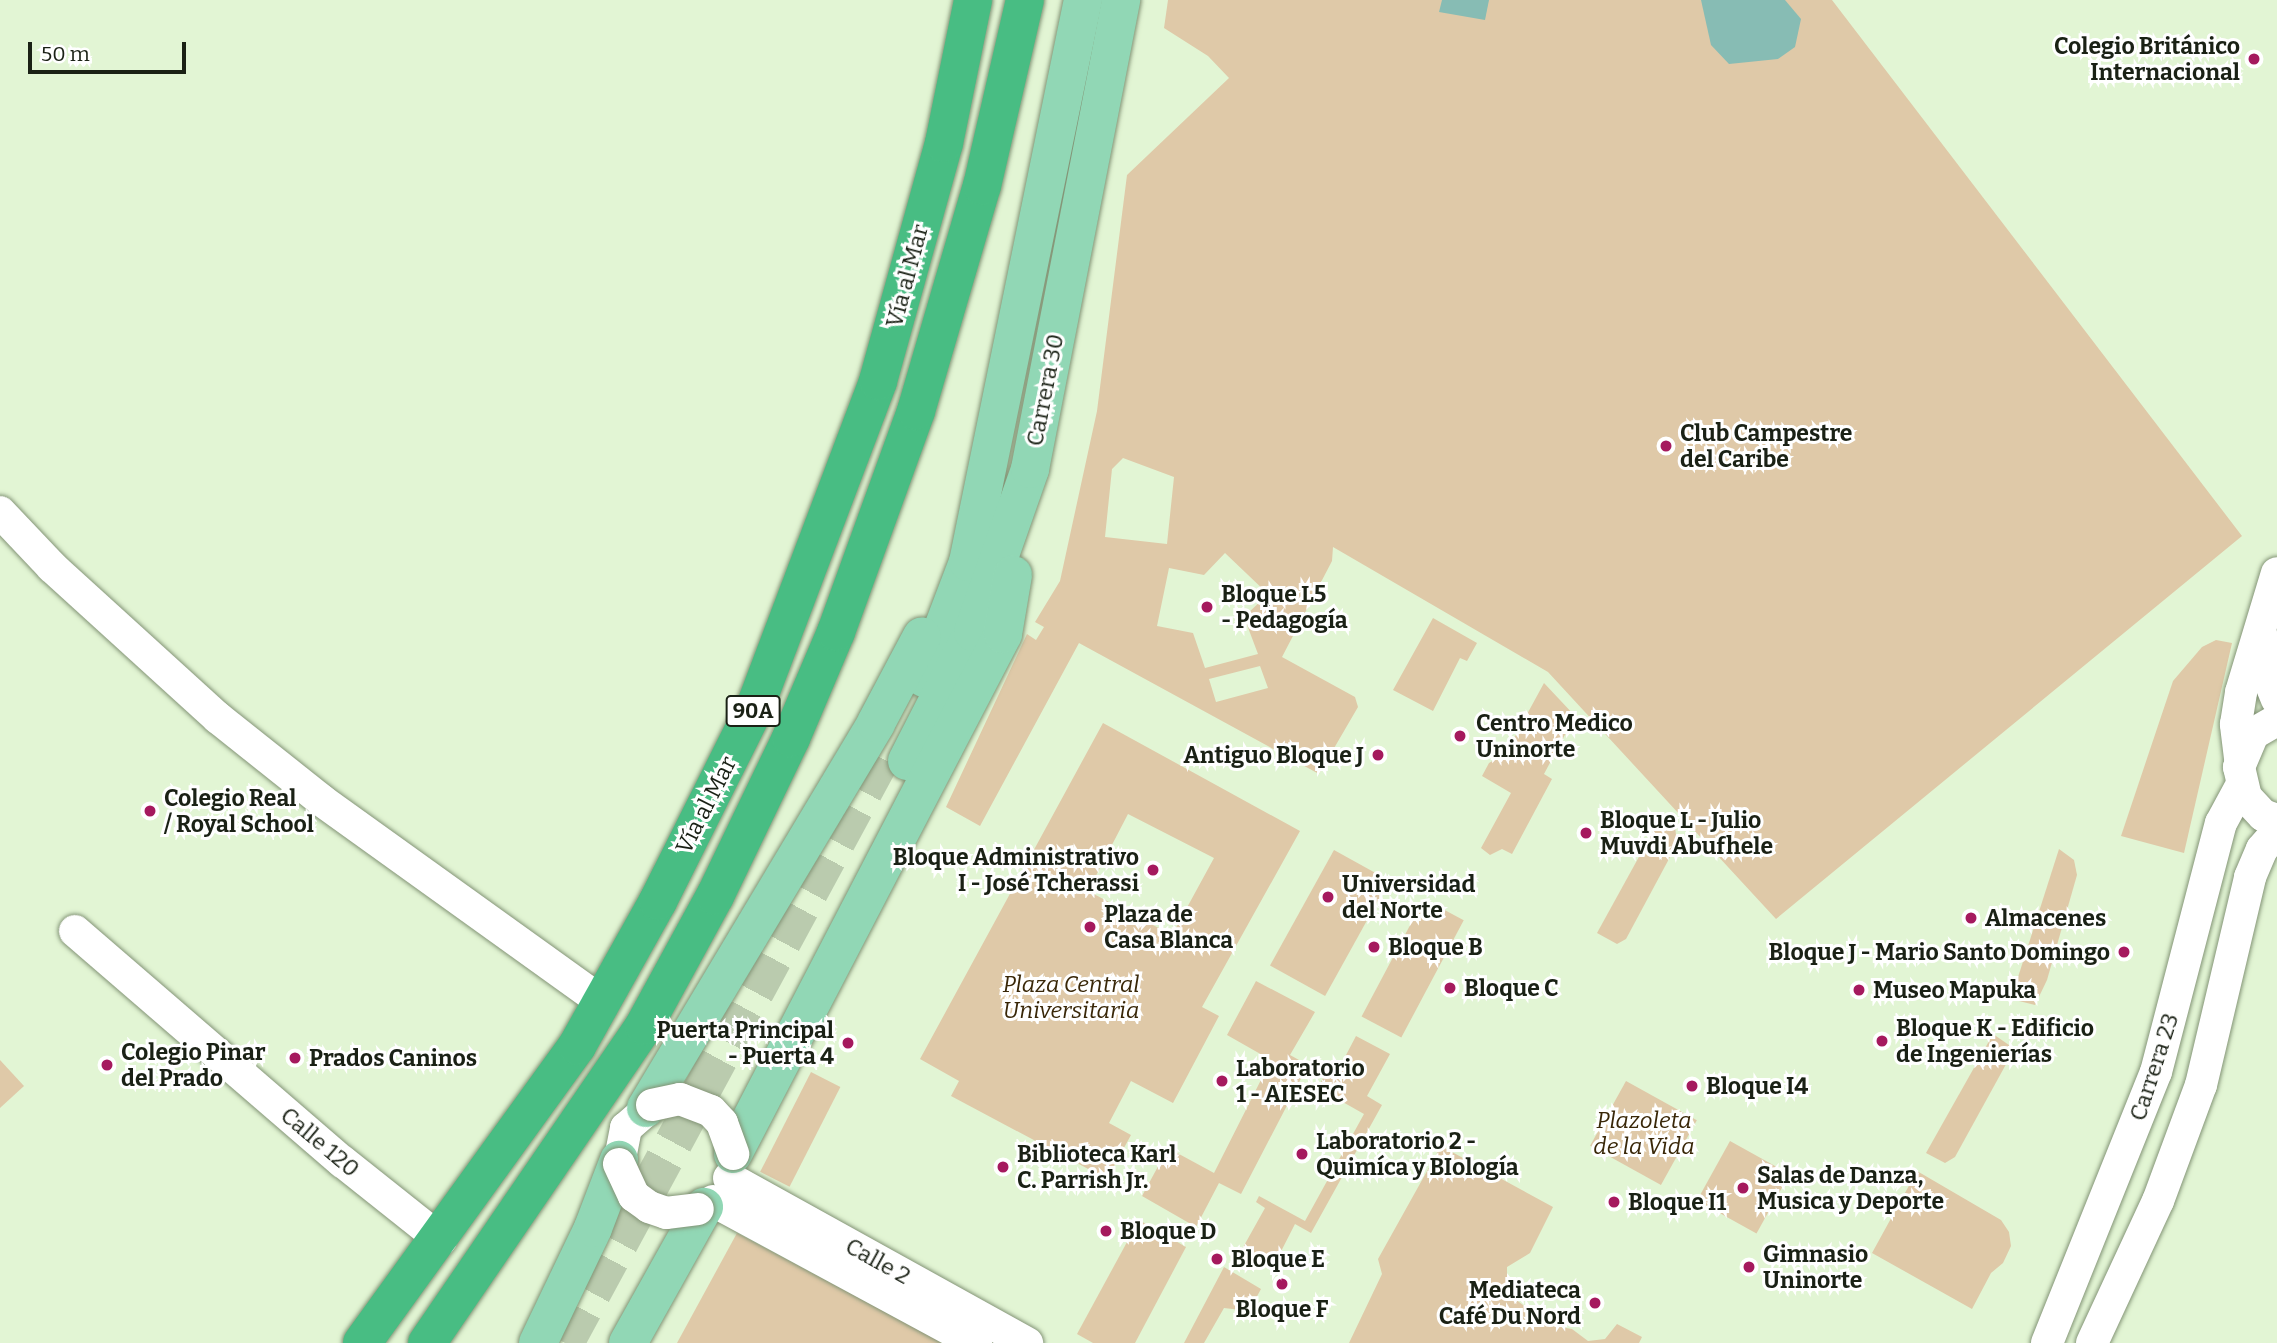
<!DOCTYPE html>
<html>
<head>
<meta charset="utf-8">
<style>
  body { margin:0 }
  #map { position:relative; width:2277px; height:1343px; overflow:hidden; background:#e2f5d4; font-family:Bitter,serif }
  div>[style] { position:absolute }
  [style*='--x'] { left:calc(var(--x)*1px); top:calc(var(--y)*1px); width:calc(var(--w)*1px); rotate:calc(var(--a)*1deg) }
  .green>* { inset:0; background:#dfc9a8; transform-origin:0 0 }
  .water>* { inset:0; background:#87bcb4 }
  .major-tunnel>* { height:38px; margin-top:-19px; transform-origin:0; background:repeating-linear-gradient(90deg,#bacbae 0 38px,transparent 0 57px) }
  .roads { filter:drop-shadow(0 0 2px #839476) drop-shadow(0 0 2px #839476) }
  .minor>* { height:32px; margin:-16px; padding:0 16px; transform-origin:16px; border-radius:16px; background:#fff }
  .major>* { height:38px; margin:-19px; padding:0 19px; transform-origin:19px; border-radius:19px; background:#91d7b5 }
  .highway>* { height:38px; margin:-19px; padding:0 19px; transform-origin:19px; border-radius:19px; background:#48bd83 }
  .bridges { filter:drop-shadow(0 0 2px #839476) drop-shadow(0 0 2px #839476) }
  .minor-bridge>* { height:32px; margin:-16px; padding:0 16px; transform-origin:16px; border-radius:16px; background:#fff }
  .dots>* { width:19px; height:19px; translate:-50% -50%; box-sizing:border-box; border:4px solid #fff; border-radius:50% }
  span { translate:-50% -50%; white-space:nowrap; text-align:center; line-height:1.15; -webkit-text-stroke:6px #fff; paint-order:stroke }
  .shield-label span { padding:2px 5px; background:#fff; border:2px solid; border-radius:5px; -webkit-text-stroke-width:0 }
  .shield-label { font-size:21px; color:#1a2115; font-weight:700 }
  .poi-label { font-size:23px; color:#1a2115; font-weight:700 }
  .right { translate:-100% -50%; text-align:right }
  .left { translate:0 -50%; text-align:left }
  .street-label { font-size:23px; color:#1a2115 }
  .park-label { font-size:23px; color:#392708; font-style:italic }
  .scale { position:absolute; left:28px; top:42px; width:158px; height:32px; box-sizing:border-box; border:4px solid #1a2115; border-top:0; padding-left:9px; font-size:21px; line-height:24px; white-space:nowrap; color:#1a2115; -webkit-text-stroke:5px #fff; paint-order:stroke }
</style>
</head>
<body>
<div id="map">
  <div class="green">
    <div style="clip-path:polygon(evenodd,1168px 0,1832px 0,2242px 536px,1776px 919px,1548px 672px,1333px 547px,1332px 561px,1282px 657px,1355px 697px,1358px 707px,1319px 774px,1079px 643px,980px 826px,946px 807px,1027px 634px,1036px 640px,1044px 627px,1035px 622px,1060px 581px,1097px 411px,1127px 175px,1229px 78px,1208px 56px,1164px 28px,1168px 0,1123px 458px,1174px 477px,1167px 544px,1105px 537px,1112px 469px,1123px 458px,1168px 0,1225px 553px,1268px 594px,1244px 617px,1258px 654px,1205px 668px,1193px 633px,1157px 626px,1169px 568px,1204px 575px,1225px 553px,1168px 0,1260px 666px,1268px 688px,1216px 702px,1209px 679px,1260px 666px)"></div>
    <div style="clip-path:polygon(1433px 618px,1477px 643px,1467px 661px,1460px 658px,1433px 711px,1393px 690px)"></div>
    <div style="clip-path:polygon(2216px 640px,2232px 643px,2184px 853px,2121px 836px,2173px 681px,2202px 647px)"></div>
    <div style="clip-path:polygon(1544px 683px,1575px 716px,1544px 774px,1552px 779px,1512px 854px,1502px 849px,1490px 855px,1481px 848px,1511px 793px,1482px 776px,1489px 763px,1506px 753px)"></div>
    <div style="clip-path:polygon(evenodd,1103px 723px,1300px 831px,1202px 1007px,1219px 1016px,1173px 1103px,1131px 1081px,1109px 1123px,1131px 1135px,1107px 1179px,951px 1096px,959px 1081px,920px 1059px,1103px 723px,1128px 814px,1214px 858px,1172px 935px,1088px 891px,1128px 814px)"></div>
    <div style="clip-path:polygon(1662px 815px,1675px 826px,1677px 844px,1626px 939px,1617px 944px,1597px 933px)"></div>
    <div style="clip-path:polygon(2059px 849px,2074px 860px,2077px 875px,2047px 980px,2035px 1005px,2011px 999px)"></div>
    <div style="left:1334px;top:850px;width:63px;height:132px;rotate:29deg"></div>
    <div style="left:1424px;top:899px;width:45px;height:133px;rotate:28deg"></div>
    <div style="clip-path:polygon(1256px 981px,1315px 1012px,1290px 1055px,1308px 1065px,1241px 1194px,1219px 1183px,1196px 1227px,1142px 1196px,1168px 1148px,1214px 1173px,1271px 1060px,1227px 1035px)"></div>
    <div style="clip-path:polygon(1993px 1034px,2009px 1045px,2010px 1057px,1955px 1157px,1945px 1163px,1926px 1153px)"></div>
    <div style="clip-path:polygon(1356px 1036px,1390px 1054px,1367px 1096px,1382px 1105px,1311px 1233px,1295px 1224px,1272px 1269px,1241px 1251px,1265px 1208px,1256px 1202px,1259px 1196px,1305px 1221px,1364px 1114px,1318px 1088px,1325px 1074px,1334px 1078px)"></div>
    <div style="clip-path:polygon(0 1060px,24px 1086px,0 1108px)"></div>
    <div style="left:811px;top:1072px;width:33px;height:112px;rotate:27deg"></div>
    <div style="left:1626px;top:1081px;width:81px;height:74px;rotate:29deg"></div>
    <div style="left:1730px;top:1141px;width:68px;height:68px;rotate:29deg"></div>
    <div style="clip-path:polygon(1441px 1146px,1553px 1207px,1530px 1253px,1507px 1267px,1507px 1293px,1523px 1305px,1532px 1305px,1549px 1325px,1572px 1329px,1588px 1341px,1605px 1339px,1617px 1324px,1642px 1337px,1639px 1343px,1349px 1343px,1382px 1274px,1378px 1259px)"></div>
    <div style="clip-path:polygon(1917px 1171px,2001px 1220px,2009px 1232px,2011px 1246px,2003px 1263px,1991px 1273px,1972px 1309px,1872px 1253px)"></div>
    <div style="clip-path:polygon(1139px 1220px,1186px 1247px,1135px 1343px,1093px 1343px,1077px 1334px)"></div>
    <div style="clip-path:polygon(737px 1233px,944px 1343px,677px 1343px)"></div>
    <div style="clip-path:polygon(1224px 1267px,1261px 1289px,1249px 1311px,1224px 1308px,1204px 1343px,1184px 1343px)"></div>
  </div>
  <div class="water">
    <div style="clip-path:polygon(1442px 0,1489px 0,1485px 20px,1439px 12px)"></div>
    <div style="clip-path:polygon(1785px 0,1801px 19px,1795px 47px,1778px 59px,1729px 64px,1711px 45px,1701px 0)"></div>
  </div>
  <div class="major-tunnel">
    <div style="--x:565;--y:1343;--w:674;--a:-61.57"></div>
  </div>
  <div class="roads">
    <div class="minor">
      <div style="--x:0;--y:512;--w:76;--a:46.6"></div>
      <div style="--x:52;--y:567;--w:224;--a:42.3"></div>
      <div style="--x:218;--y:718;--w:132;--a:38.5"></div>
      <div style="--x:321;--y:800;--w:347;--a:35.7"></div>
      <div style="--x:2262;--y:637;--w:33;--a:85"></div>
      <div style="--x:2265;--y:670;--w:31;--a:68"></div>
      <div style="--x:2277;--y:720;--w:28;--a:150"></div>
      <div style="--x:2253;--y:734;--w:36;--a:113"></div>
      <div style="--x:2239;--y:767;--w:31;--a:77"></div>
      <div style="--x:2246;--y:797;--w:25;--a:47"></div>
      <div style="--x:2263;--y:815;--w:15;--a:20"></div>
      <div style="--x:2240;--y:758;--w:34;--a:-97"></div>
      <div style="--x:2236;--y:724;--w:32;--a:-81"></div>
      <div style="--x:2241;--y:692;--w:124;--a:-73.2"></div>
      <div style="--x:75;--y:931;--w:354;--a:40.8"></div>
      <div style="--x:343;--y:1162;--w:125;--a:38.5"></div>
      <div style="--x:619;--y:1164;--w:37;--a:-79"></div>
      <div style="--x:626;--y:1128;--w:35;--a:-41"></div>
      <div style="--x:729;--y:1178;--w:341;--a:29"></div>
      <div style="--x:713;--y:1201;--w:299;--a:28.4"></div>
      <div style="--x:2047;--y:1343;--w:292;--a:-68.1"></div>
      <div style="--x:2156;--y:1072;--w:257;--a:-75.4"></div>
      <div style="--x:2221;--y:823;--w:42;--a:-61.6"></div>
      <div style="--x:2092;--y:1343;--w:157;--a:-65.1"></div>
      <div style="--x:2158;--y:1201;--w:124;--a:-69.7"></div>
      <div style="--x:2201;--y:1085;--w:214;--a:-76.7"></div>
      <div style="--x:2250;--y:877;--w:30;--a:-67"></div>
      <div style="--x:2262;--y:849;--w:23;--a:-49"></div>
    </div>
    <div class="major">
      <div style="--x:924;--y:678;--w:124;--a:-69.2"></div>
      <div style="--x:968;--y:562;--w:574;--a:-78.44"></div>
      <div style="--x:907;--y:761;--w:145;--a:-62.9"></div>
      <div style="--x:973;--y:632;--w:173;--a:-70.7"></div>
      <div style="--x:1030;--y:469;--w:478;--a:-79"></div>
      <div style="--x:646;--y:1108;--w:448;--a:-59.1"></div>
      <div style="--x:876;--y:723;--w:98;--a:-62.1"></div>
      <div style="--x:733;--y:1154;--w:586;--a:-62.56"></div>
      <div style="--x:1003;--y:634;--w:60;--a:-80.4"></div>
      <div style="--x:538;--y:1343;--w:127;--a:-64.4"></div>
      <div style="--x:593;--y:1228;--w:73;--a:-69.1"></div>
      <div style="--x:628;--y:1343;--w:156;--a:-60.8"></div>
    </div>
    <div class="highway">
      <div style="--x:362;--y:1343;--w:367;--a:-54.1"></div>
      <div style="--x:577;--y:1046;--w:166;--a:-60.8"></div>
      <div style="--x:658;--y:901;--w:217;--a:-63.4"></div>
      <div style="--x:755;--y:707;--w:348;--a:-69.3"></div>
      <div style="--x:878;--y:381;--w:247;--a:-74.5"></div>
      <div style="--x:944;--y:143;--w:146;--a:-78.5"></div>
      <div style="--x:427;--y:1343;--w:384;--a:-55.6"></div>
      <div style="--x:644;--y:1026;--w:148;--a:-61.4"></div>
      <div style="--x:715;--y:896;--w:175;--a:-64.3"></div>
      <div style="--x:791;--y:738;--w:115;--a:-67"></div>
      <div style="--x:836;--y:632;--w:235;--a:-70.1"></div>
      <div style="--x:916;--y:411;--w:234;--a:-73.7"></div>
      <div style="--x:982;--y:186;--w:191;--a:-77"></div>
    </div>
  </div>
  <div class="bridges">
    <div class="minor-bridge">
      <div style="--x:652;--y:1105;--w:29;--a:-12"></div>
      <div style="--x:680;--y:1099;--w:33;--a:21"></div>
      <div style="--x:711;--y:1111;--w:16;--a:47"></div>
      <div style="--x:722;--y:1123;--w:33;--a:70"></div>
      <div style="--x:619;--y:1164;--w:35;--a:65"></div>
      <div style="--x:634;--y:1196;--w:19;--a:36"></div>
      <div style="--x:649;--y:1207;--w:18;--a:19"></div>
      <div style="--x:666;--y:1213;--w:32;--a:-7"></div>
    </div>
  </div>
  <div class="dots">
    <div style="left:2254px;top:59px;background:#a5195e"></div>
    <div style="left:1666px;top:446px;background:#a5195e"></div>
    <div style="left:1207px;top:607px;background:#a5195e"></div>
    <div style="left:1460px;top:736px;background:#a5195e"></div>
    <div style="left:1378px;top:755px;background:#a5195e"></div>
    <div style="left:150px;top:811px;background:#a5195e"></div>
    <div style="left:1586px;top:833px;background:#a5195e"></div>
    <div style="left:1153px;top:870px;background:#a5195e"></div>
    <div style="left:1328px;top:897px;background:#a5195e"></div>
    <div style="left:1971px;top:918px;background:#a5195e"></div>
    <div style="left:1090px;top:927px;background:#a5195e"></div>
    <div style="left:1374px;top:947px;background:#a5195e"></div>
    <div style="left:2124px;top:952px;background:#a5195e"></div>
    <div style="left:1450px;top:988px;background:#a5195e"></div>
    <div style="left:1859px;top:990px;background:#a5195e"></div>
    <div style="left:1882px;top:1041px;background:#a5195e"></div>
    <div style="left:848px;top:1043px;background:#a5195e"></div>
    <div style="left:295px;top:1058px;background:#a5195e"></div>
    <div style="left:107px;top:1065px;background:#a5195e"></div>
    <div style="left:1222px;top:1081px;background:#a5195e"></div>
    <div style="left:1692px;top:1086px;background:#a5195e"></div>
    <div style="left:1302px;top:1154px;background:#a5195e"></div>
    <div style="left:1003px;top:1167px;background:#a5195e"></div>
    <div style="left:1743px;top:1188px;background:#a5195e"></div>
    <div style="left:1614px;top:1202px;background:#a5195e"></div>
    <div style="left:1106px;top:1231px;background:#a5195e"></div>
    <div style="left:1217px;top:1259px;background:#a5195e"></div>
    <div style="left:1749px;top:1267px;background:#a5195e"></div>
    <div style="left:1282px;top:1284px;background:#a5195e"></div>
    <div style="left:1595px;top:1303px;background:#a5195e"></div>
  </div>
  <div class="shield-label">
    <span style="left:753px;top:711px">90A</span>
  </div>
  <div class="poi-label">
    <span class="right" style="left:2240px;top:59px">Colegio Británico<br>Internacional</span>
    <span class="left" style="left:1680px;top:446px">Club Campestre<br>del Caribe</span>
    <span class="left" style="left:1221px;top:607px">Bloque L5<br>- Pedagogía</span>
    <span class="left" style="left:1476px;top:736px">Centro Medico<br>Uninorte</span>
    <span class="right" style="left:1364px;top:755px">Antiguo Bloque J</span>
    <span class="left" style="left:164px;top:811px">Colegio Real<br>/ Royal School</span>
    <span class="left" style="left:1600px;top:833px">Bloque L - Julio<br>Muvdi Abufhele</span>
    <span class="right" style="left:1139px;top:870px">Bloque Administrativo<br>I - José Tcherassi</span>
    <span class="left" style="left:1342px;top:897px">Universidad<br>del Norte</span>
    <span class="left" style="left:1104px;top:927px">Plaza de<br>Casa Blanca</span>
    <span class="left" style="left:1985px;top:918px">Almacenes</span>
    <span class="left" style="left:1388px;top:947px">Bloque B</span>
    <span class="right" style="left:2110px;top:952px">Bloque J - Mario Santo Domingo</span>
    <span class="left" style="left:1464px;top:988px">Bloque C</span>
    <span class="left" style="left:1873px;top:990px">Museo Mapuka</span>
    <span class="left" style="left:1896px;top:1041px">Bloque K - Edificio<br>de Ingenierías</span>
    <span class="right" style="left:834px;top:1043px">Puerta Principal<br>- Puerta 4</span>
    <span class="left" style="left:121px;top:1065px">Colegio Pinar<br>del Prado</span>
    <span class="left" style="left:309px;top:1058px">Prados Caninos</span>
    <span class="left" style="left:1236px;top:1081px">Laboratorio<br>1 - AIESEC</span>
    <span class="left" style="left:1706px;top:1086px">Bloque I4</span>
    <span class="left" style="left:1316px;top:1154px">Laboratorio 2 -<br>Quimíca y BIología</span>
    <span class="left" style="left:1017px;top:1167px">Biblioteca Karl<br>C. Parrish Jr.</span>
    <span class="left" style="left:1757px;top:1188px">Salas de Danza,<br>Musica y Deporte</span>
    <span class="left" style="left:1628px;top:1202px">Bloque I1</span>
    <span class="left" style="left:1120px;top:1231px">Bloque D</span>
    <span class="left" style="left:1763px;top:1267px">Gimnasio<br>Uninorte</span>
    <span class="left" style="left:1231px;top:1259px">Bloque E</span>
    <span class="right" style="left:1581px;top:1303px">Mediateca<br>Café Du Nord</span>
    <span style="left:1282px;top:1309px">Bloque F</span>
  </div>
  <div class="street-label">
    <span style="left:907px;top:276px;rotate:-75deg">Vía al Mar</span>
    <span style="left:1045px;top:390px;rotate:-79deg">Carrera 30</span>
    <span style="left:706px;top:805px;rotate:-63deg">Vía al Mar</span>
    <span style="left:2154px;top:1067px;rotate:-72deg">Carrera 23</span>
    <span style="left:320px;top:1142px;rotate:40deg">Calle 120</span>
    <span style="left:878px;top:1261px;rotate:29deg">Calle 2</span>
  </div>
  <div class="park-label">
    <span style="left:1071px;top:997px">Plaza Central<br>Universitaria</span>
    <span style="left:1644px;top:1133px">Plazoleta<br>de la Vida</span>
  </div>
  <div class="scale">50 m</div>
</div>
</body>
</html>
